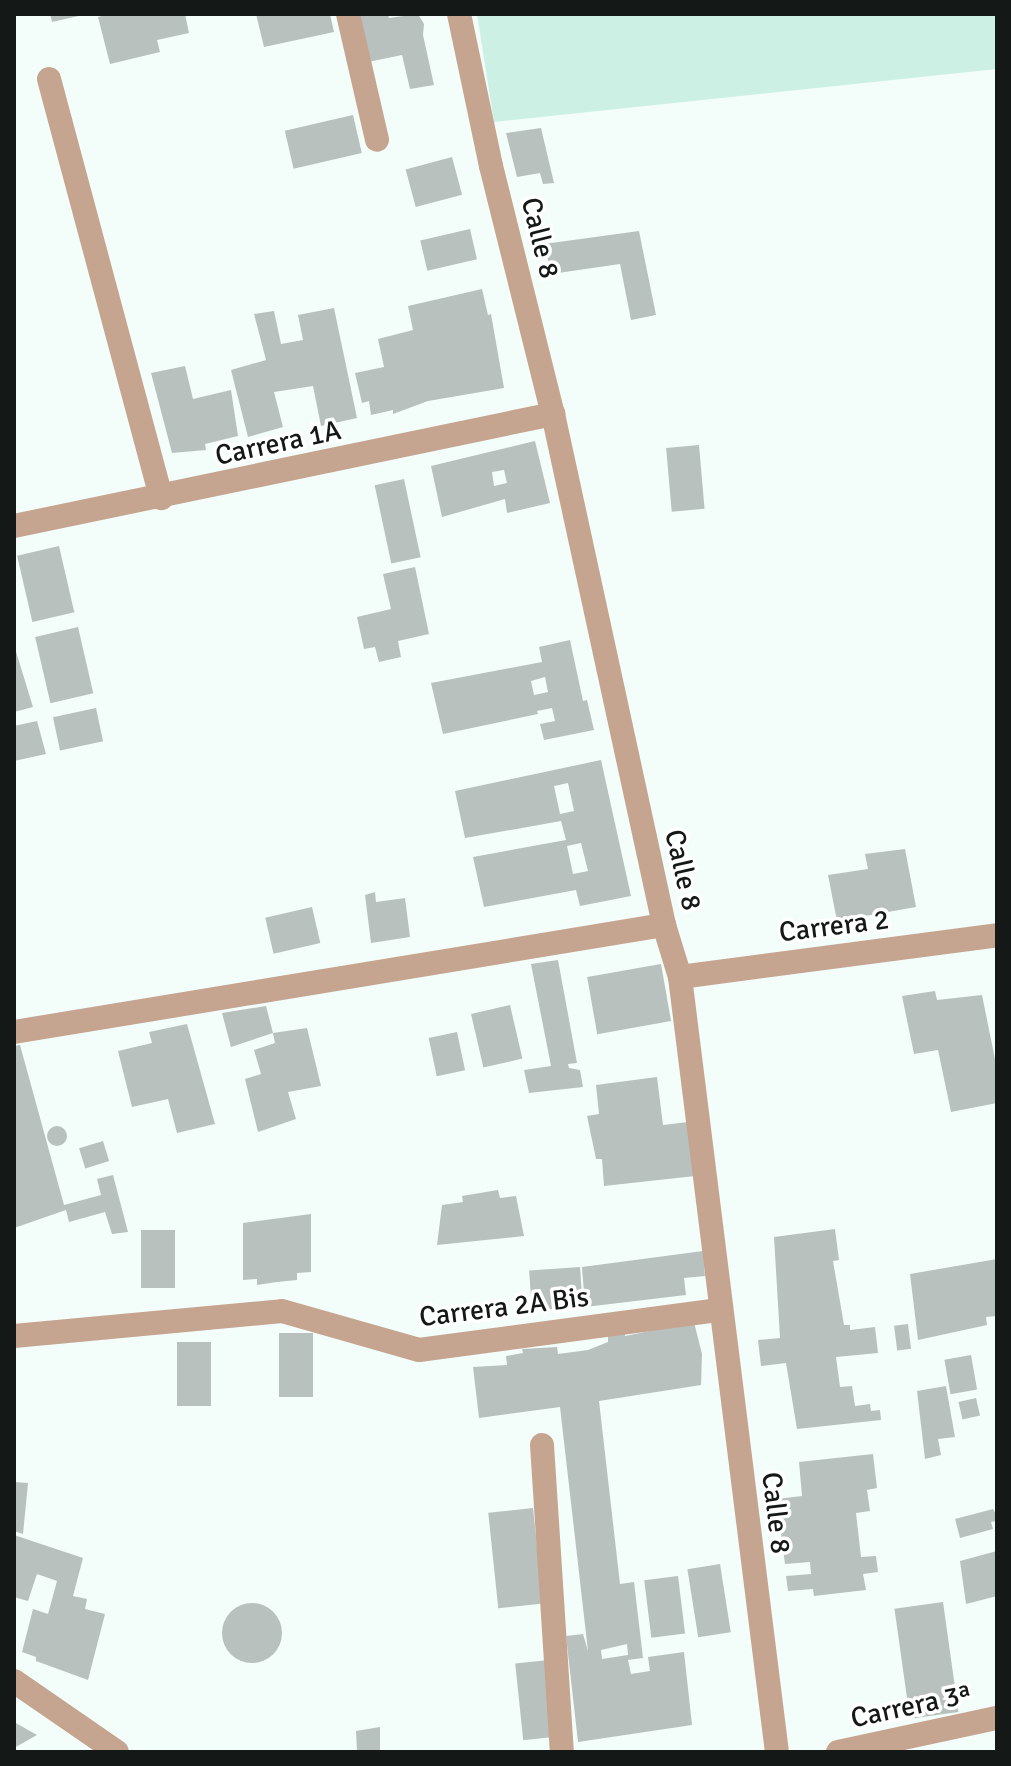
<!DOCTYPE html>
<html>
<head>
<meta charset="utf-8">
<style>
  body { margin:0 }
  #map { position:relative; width:1011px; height:1766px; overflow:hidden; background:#f3fdf9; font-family:Signika,sans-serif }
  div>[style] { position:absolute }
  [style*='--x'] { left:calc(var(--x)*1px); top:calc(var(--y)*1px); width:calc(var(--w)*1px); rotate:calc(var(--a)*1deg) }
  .green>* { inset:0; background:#ccf1e4 }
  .building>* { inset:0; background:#b8c1be; transform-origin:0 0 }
  .round { border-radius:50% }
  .street>* { height:24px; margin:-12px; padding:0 12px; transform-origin:12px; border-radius:12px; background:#c5a490 }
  span { translate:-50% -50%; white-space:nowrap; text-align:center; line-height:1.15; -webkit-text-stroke:7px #fff; paint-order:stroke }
  .street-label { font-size:28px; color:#141817 }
  .frame { position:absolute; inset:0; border:16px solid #141817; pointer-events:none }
</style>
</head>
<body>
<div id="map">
  <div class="green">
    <div style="clip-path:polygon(477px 14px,997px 14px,997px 69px,494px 122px)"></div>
  </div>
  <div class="building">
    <div style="clip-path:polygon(50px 14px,83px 14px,83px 15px,52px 22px)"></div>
    <div style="clip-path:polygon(110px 14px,185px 14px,189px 33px,157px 40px,160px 52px,110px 64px,98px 17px)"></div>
    <div style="clip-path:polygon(256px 14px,330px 14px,334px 32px,264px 47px)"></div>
    <div style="clip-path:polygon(357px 14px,388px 14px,389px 18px,418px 14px,424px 24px,423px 35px,434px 85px,410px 89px,402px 55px,368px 62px)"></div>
    <div style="left:353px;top:115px;width:39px;height:70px;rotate:77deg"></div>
    <div style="clip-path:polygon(541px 128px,554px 183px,543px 184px,540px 173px,517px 177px,506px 133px)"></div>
    <div style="left:452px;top:157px;width:39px;height:48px;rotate:75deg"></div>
    <div style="left:470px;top:229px;width:31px;height:51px;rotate:77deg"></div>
    <div style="clip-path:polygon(639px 231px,656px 315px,631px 320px,620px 264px,551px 274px,544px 244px)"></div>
    <div style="clip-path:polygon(482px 289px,488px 315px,491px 314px,504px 388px,428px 401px,393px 414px,393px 410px,371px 415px,369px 401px,362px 403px,355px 373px,384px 367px,378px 339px,413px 330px,408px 306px)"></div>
    <div style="clip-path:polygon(334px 308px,357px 418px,321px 426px,313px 386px,274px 392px,283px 427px,248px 437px,231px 370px,266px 360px,254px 314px,274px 311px,281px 344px,303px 340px,298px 315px)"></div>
    <div style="clip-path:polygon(185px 366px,193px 399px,231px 390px,238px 436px,205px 444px,206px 450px,172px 453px,151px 373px)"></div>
    <div style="clip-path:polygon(evenodd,535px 441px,550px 503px,507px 513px,505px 499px,442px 517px,431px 466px,535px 441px,504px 470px,507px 483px,494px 486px,492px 472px,504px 470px)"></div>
    <div style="left:699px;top:445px;width:64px;height:33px;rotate:85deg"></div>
    <div style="left:404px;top:479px;width:80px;height:30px;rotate:78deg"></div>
    <div style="left:59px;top:546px;width:68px;height:43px;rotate:77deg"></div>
    <div style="clip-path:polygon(415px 567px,429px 634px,398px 641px,401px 657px,379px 662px,375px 647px,364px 649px,357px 617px,391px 609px,383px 574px)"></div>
    <div style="left:78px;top:627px;width:68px;height:44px;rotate:77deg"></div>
    <div style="clip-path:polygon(evenodd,570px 640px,583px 701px,587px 700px,594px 730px,544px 740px,540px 724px,555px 721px,552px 708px,537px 711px,538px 714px,443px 734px,431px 683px,542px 662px,539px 647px,570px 640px,545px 677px,548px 692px,534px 695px,531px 681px,545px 677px)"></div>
    <div style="clip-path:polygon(14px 645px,33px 707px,14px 712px)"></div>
    <div style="left:96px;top:708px;width:34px;height:44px;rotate:78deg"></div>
    <div style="clip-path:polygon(37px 721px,46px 754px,14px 761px,14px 726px)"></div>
    <div style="clip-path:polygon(evenodd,601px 760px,631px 896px,580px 906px,576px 890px,484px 907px,473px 857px,566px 840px,561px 821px,465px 838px,455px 791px,601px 760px,568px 783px,574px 811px,560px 814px,554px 786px,568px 783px,601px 760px,581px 843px,588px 871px,573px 874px,567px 846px,581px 843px)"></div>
    <div style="clip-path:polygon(905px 849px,916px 907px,837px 921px,828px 875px,868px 869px,865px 854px)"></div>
    <div style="clip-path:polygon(375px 892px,376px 902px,405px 898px,410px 937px,371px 943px,365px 895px)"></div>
    <div style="left:312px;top:907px;width:37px;height:48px;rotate:77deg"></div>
    <div style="clip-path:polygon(558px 960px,577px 1063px,568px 1064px,569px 1068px,580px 1070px,583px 1087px,529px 1093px,524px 1070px,551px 1066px,531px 964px)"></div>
    <div style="left:661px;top:964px;width:58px;height:75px;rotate:80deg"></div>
    <div style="clip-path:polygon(935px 991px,937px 1000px,982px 995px,997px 1069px,997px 1103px,951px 1112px,938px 1050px,914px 1054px,902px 996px)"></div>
    <div style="left:510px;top:1005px;width:55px;height:40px;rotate:77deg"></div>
    <div style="clip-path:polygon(266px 1006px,273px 1033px,231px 1047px,222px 1013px)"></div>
    <div style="clip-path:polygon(187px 1024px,215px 1124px,177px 1133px,168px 1099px,132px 1107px,118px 1051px,152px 1043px,149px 1032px)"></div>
    <div style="clip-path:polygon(307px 1028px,321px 1086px,288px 1092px,296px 1119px,258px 1132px,245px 1079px,261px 1074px,254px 1050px,275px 1043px,273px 1033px)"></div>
    <div style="left:457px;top:1032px;width:39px;height:29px;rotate:78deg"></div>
    <div style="clip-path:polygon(20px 1045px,64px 1205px,101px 1195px,97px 1179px,113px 1175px,128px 1232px,112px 1234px,105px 1212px,69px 1222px,66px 1210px,14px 1228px,14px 1046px)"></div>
    <div style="clip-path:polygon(657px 1077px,663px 1125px,688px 1122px,695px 1176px,604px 1186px,602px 1159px,596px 1159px,587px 1116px,599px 1114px,596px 1085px)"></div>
    <div class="round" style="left:47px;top:1126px;width:20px;height:20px"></div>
    <div style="left:103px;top:1141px;width:21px;height:25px;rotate:73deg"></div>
    <div style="clip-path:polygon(498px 1190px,500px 1198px,516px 1196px,524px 1236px,437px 1245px,442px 1205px,463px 1202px,462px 1196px)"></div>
    <div style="clip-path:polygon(311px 1214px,311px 1272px,297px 1273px,297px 1280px,277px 1282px,257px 1285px,257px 1279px,243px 1280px,243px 1223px)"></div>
    <div style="clip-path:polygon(835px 1229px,839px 1260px,833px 1261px,844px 1325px,850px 1325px,850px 1330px,875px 1327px,878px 1353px,836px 1357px,840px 1387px,852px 1386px,855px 1406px,870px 1404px,871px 1411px,880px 1410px,881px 1420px,797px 1429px,786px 1363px,761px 1366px,758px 1340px,780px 1338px,774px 1237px)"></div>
    <div style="left:175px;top:1230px;width:58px;height:34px;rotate:90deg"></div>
    <div style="clip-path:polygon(703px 1251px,705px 1276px,684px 1278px,686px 1295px,585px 1307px,582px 1267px)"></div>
    <div style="clip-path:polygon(997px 1259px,997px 1316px,986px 1317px,987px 1325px,918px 1340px,910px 1274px)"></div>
    <div style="left:580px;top:1267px;width:40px;height:51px;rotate:86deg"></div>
    <div style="clip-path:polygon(evenodd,694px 1322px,702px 1354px,701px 1385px,599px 1401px,620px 1584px,634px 1582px,643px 1658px,628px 1660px,631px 1674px,650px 1671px,648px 1657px,684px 1652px,692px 1725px,578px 1742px,566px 1636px,583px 1634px,588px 1651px,560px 1407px,479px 1418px,473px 1367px,507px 1365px,506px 1356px,523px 1353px,522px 1349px,557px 1347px,558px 1354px,588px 1350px,608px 1342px,608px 1335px,625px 1332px,625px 1336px,694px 1322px,627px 1644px,628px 1655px,602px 1659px,601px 1650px,627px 1644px)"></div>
    <div style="left:908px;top:1324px;width:25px;height:14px;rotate:83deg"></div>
    <div style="left:279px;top:1333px;width:34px;height:64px"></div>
    <div style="left:211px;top:1342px;width:64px;height:34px;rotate:90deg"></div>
    <div style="left:971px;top:1355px;width:35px;height:27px;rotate:80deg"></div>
    <div style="clip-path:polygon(946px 1386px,955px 1437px,938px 1439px,941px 1455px,925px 1459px,917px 1391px)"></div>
    <div style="left:976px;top:1398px;width:18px;height:18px;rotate:77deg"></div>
    <div style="clip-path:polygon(873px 1454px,877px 1488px,867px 1490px,870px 1511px,856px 1513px,861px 1557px,876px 1556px,878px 1572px,863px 1574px,866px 1590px,814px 1596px,813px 1589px,788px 1591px,786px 1576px,811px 1574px,810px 1562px,785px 1564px,778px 1511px,777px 1499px,802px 1496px,799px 1462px)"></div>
    <div style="clip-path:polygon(14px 1482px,28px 1483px,23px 1534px,14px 1531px)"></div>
    <div style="left:533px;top:1508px;width:96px;height:45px;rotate:84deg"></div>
    <div style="clip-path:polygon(993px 1509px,997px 1516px,997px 1521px,991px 1522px,993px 1529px,960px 1538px,955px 1519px)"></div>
    <div style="clip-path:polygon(14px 1535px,83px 1558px,73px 1596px,87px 1599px,85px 1609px,105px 1614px,88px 1680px,36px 1661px,36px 1657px,22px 1652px,33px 1609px,48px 1614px,57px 1581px,37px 1574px,28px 1601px,14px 1597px)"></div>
    <div style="clip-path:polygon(997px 1551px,997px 1596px,966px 1604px,960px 1561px)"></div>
    <div style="left:720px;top:1564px;width:69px;height:33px;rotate:81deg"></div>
    <div style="left:678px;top:1576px;width:58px;height:34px;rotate:83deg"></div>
    <div style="left:943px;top:1602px;width:111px;height:49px;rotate:82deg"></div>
    <div class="round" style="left:222px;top:1603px;width:60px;height:60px"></div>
    <div style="left:549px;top:1660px;width:77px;height:34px;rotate:84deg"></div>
    <div style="clip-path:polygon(14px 1722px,37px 1735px,14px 1748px)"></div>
    <div style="clip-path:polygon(380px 1727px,380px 1752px,357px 1752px,356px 1731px)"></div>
  </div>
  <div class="street">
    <div style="--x:348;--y:14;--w:129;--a:77"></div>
    <div style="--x:459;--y:14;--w:155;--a:78.1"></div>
    <div style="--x:491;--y:166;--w:256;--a:76"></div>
    <div style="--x:553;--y:414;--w:523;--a:77.74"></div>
    <div style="--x:664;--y:925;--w:54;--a:72.9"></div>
    <div style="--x:680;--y:977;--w:781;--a:82.87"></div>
    <div style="--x:49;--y:79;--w:434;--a:75"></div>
    <div style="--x:14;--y:526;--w:551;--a:-11.74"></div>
    <div style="--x:680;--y:977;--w:320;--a:-7.5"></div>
    <div style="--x:14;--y:1032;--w:659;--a:-9.35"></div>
    <div style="--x:14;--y:1336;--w:269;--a:-5.3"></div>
    <div style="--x:282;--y:1311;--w:142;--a:15.9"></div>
    <div style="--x:419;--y:1350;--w:303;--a:-7.6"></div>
    <div style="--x:542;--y:1445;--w:308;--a:86.3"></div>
    <div style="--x:14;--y:1681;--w:125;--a:34.6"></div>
    <div style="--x:838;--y:1752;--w:163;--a:-12.1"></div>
  </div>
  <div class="street-label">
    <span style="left:540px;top:238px;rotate:76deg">Calle 8</span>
    <span style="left:278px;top:443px;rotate:-12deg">Carrera 1A</span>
    <span style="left:683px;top:870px;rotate:77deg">Calle 8</span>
    <span style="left:834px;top:926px;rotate:-7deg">Carrera 2</span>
    <span style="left:504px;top:1307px;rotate:-7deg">Carrera 2A Bis</span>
    <span style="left:776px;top:1513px;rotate:83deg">Calle 8</span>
    <span style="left:911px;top:1706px;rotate:-12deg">Carrera 3ª</span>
  </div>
  <div class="frame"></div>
</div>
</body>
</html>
